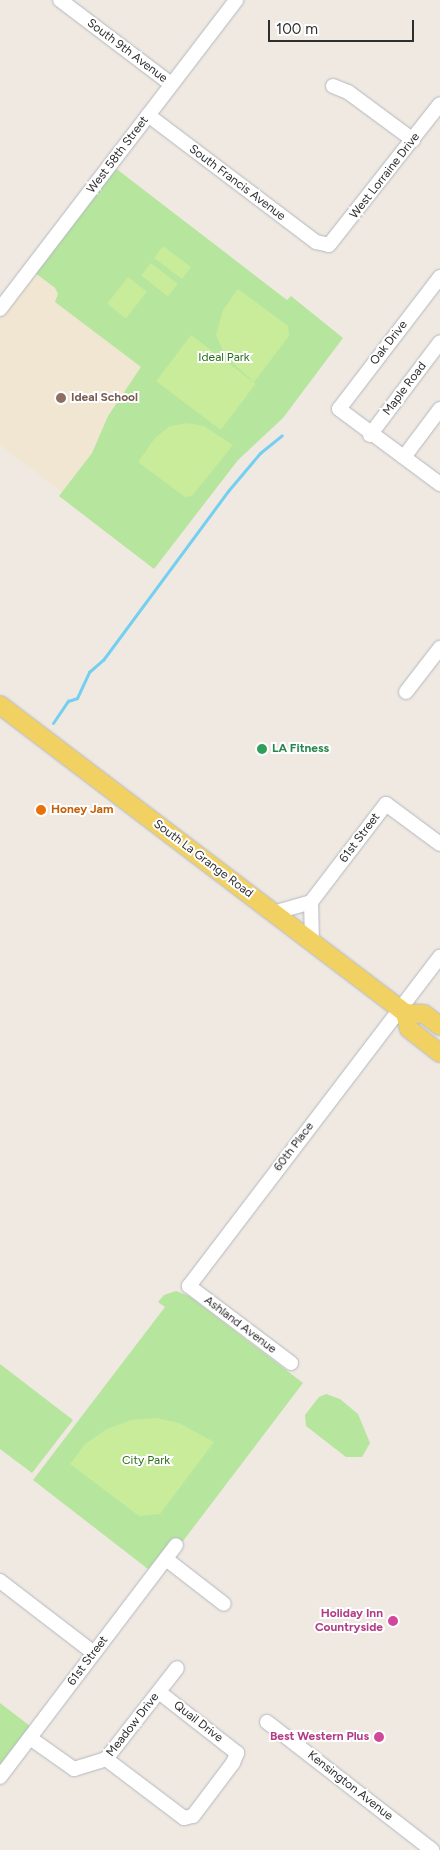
<!DOCTYPE html>
<html>
<head>
<meta charset="utf-8">
<style>
  body { margin:0 }
  #map { position:relative; width:440px; height:1850px; overflow:hidden; background:#efe9e1; font-family:Figtree,sans-serif }
  div>[style] { position:absolute }
  [style*='--x'] { left:calc(var(--x)*1px); top:calc(var(--y)*1px); width:calc(var(--w)*1px); rotate:calc(var(--a)*1deg) }
  .education>* { inset:0; background:#f0e6d1 }
  .green>* { inset:0; background:#b6e59e }
  .pitch>* { inset:0; background:#c9ec9a; transform-origin:0 0 }
  .stream>* { height:3px; margin:-1.5px; padding:0 1.5px; transform-origin:1.5px; border-radius:1.5px; background:#75cff0 }
  .roads { filter:drop-shadow(0 0 1px #b4b7c1) drop-shadow(0 0 1px #b4b7c1) }
  .minor>* { height:14px; margin:-7px; padding:0 7px; transform-origin:7px; border-radius:7px; background:#fff }
  .major>* { height:18px; margin:-9px; padding:0 9px; transform-origin:9px; border-radius:9px; background:#f2d163 }
  .dots>* { width:14px; height:14px; translate:-50% -50%; box-sizing:border-box; border:2px solid #fff; border-radius:50% }
  span { translate:-50% -50%; white-space:nowrap; text-align:center; line-height:1.15; -webkit-text-stroke:4px #fff; paint-order:stroke }
  .street-label { font-size:12px; color:#2e2e2e }
  .park-label { font-size:12px; color:#2c6e1b }
  .education-label { font-size:12px; color:#785e54; font-weight:700 }
  .left { translate:0 -50%; text-align:left }
  .leisure-label { font-size:12px; color:#27864d; font-weight:700 }
  .food-label { font-size:12px; color:#c56008; font-weight:700 }
  .hotel-label { font-size:12px; color:#b23c85; font-weight:700 }
  .right { translate:-100% -50%; text-align:right }
  .scale { position:absolute; left:268px; top:20px; width:146px; height:22px; box-sizing:border-box; border:2px solid #2e2e2e; border-top:0; padding-left:6px; font-size:15px; line-height:18px; white-space:nowrap; color:#2e2e2e; -webkit-text-stroke:4px #fff; paint-order:stroke }
</style>
</head>
<body>
<div id="map">
  <div class="education">
    <div style="clip-path:polygon(34px 272px,54px 288px,58px 294px,55px 302px,141px 367px,108px 416px,92px 453px,62px 492px,0 445px,0 316px)"></div>
  </div>
  <div class="green">
    <div style="clip-path:polygon(114px 167px,287px 300px,291px 296px,343px 338px,283px 418px,238px 460px,154px 569px,59px 496px,92px 453px,108px 416px,141px 367px,55px 302px,58px 294px,55px 288px,34px 272px)"></div>
    <div style="clip-path:polygon(176px 1291px,189px 1296px,303px 1383px,180px 1545px,173px 1540px,148px 1569px,33px 1480px,165px 1307px,158px 1302px,164px 1295px)"></div>
    <div style="clip-path:polygon(0 1364px,73px 1420px,32px 1473px,0 1449px)"></div>
    <div style="clip-path:polygon(326px 1394px,340px 1399px,358px 1414px,370px 1443px,362px 1457px,346px 1457px,306px 1426px,305px 1415px,319px 1397px)"></div>
    <div style="clip-path:polygon(0 1703px,30px 1726px,0 1765px)"></div>
  </div>
  <div class="pitch">
    <div style="left:163px;top:246px;width:35px;height:15px;rotate:37deg"></div>
    <div style="left:151px;top:263px;width:34px;height:16px;rotate:38deg"></div>
    <div style="left:128px;top:277px;width:24px;height:34px;rotate:38deg"></div>
    <div style="clip-path:polygon(238px 289px,288px 326px,289px 336px,254px 382px,225px 356px,216px 335px,223px 310px)"></div>
    <div style="left:191px;top:335px;width:81px;height:58px;rotate:37deg"></div>
    <div style="clip-path:polygon(187px 423px,204px 426px,233px 445px,192px 496px,185px 497px,138px 462px,155px 438px,170px 426px)"></div>
    <div style="clip-path:polygon(156px 1418px,179px 1423px,214px 1442px,160px 1514px,139px 1516px,70px 1464px,85px 1444px,107px 1429px,131px 1420px)"></div>
  </div>
  <div class="stream">
    <div style="--x:53;--y:723;--w:27;--a:-56"></div>
    <div style="--x:68;--y:701;--w:9;--a:-18"></div>
    <div style="--x:77;--y:698;--w:29;--a:-65"></div>
    <div style="--x:89;--y:672;--w:18;--a:-41"></div>
    <div style="--x:103;--y:660;--w:210;--a:-53.5"></div>
    <div style="--x:228;--y:491;--w:50;--a:-49.9"></div>
    <div style="--x:260;--y:453;--w:28;--a:-39"></div>
  </div>
  <div class="roads">
    <div class="minor">
      <div style="--x:60;--y:0;--w:139;--a:37.1"></div>
      <div style="--x:333;--y:86;--w:16;--a:22"></div>
      <div style="--x:348;--y:92;--w:81;--a:36.4"></div>
      <div style="--x:148;--y:115;--w:211;--a:37.1"></div>
      <div style="--x:316;--y:242;--w:13;--a:13"></div>
      <div style="--x:329;--y:245;--w:179;--a:-51.8"></div>
      <div style="--x:440;--y:277;--w:166;--a:127.4"></div>
      <div style="--x:339;--y:409;--w:126;--a:36.6"></div>
      <div style="--x:0;--y:309;--w:389;--a:-52.6"></div>
      <div style="--x:370;--y:435;--w:116;--a:-53"></div>
      <div style="--x:404;--y:457;--w:60;--a:-53.1"></div>
      <div style="--x:406;--y:692;--w:56;--a:-52.3"></div>
      <div style="--x:273;--y:913;--w:40;--a:-16"></div>
      <div style="--x:312;--y:942;--w:40;--a:-91.4"></div>
      <div style="--x:311;--y:902;--w:123;--a:-52.6"></div>
      <div style="--x:386;--y:804;--w:67;--a:36.5"></div>
      <div style="--x:291;--y:1363;--w:128;--a:-143"></div>
      <div style="--x:189;--y:1286;--w:414;--a:-52.7"></div>
      <div style="--x:166;--y:1559;--w:73;--a:37.8"></div>
      <div style="--x:0;--y:1581;--w:118;--a:37.5"></div>
      <div style="--x:267;--y:1722;--w:209;--a:37.8"></div>
      <div style="--x:30;--y:1738;--w:54;--a:35.2"></div>
      <div style="--x:74;--y:1769;--w:34;--a:-17"></div>
      <div style="--x:106;--y:1759;--w:115;--a:-52"></div>
      <div style="--x:106;--y:1759;--w:98;--a:37.1"></div>
      <div style="--x:184;--y:1818;--w:9;--a:-13"></div>
      <div style="--x:193;--y:1816;--w:66;--a:-53"></div>
      <div style="--x:233;--y:1763;--w:11;--a:-68"></div>
      <div style="--x:237;--y:1753;--w:99;--a:-142"></div>
      <div style="--x:0;--y:1777;--w:291;--a:-52.8"></div>
    </div>
    <div class="major">
      <div style="--x:0;--y:705;--w:502;--a:37.23"></div>
      <div style="--x:400;--y:1009;--w:6;--a:39"></div>
      <div style="--x:405;--y:1013;--w:19;--a:3"></div>
      <div style="--x:424;--y:1014;--w:20;--a:37"></div>
      <div style="--x:405;--y:1013;--w:16;--a:76"></div>
      <div style="--x:409;--y:1029;--w:39;--a:38"></div>
    </div>
  </div>
  <div class="dots">
    <div style="left:61px;top:398px;background:#8d6e63"></div>
    <div style="left:262px;top:749px;background:#2e9e5b"></div>
    <div style="left:41px;top:810px;background:#e8710a"></div>
    <div style="left:393px;top:1621px;background:#d1479c"></div>
    <div style="left:379px;top:1737px;background:#d1479c"></div>
  </div>
  <div class="street-label">
    <span style="left:127px;top:51px;rotate:37deg">South 9th Avenue</span>
    <span style="left:118px;top:155px;rotate:-53deg">West 58th Street</span>
    <span style="left:385px;top:176px;rotate:-52deg">West Lorraine Drive</span>
    <span style="left:237px;top:183px;rotate:37deg">South Francis Avenue</span>
    <span style="left:389px;top:343px;rotate:-52deg">Oak Drive</span>
    <span style="left:405px;top:389px;rotate:-53deg">Maple Road</span>
    <span style="left:360px;top:838px;rotate:-53deg">61st Street</span>
    <span style="left:203px;top:859px;rotate:37deg">South La Grange Road</span>
    <span style="left:294px;top:1147px;rotate:-53deg">60th Place</span>
    <span style="left:240px;top:1325px;rotate:37deg">Ashland Avenue</span>
    <span style="left:88px;top:1661px;rotate:-53deg">61st Street</span>
    <span style="left:198px;top:1722px;rotate:38deg">Quail Drive</span>
    <span style="left:133px;top:1725px;rotate:-52deg">Meadow Drive</span>
    <span style="left:350px;top:1786px;rotate:38deg">Kensington Avenue</span>
  </div>
  <div class="park-label">
    <span style="left:224px;top:358px">Ideal Park</span>
    <span style="left:146px;top:1461px">City Park</span>
  </div>
  <div class="education-label">
    <span class="left" style="left:71px;top:398px">Ideal School</span>
  </div>
  <div class="leisure-label">
    <span class="left" style="left:272px;top:749px">LA Fitness</span>
  </div>
  <div class="food-label">
    <span class="left" style="left:51px;top:810px">Honey Jam</span>
  </div>
  <div class="hotel-label">
    <span class="right" style="left:383px;top:1621px">Holiday Inn<br>Countryside</span>
    <span class="right" style="left:369px;top:1737px">Best Western Plus</span>
  </div>
  <div class="scale">100 m</div>
</div>
</body>
</html>
